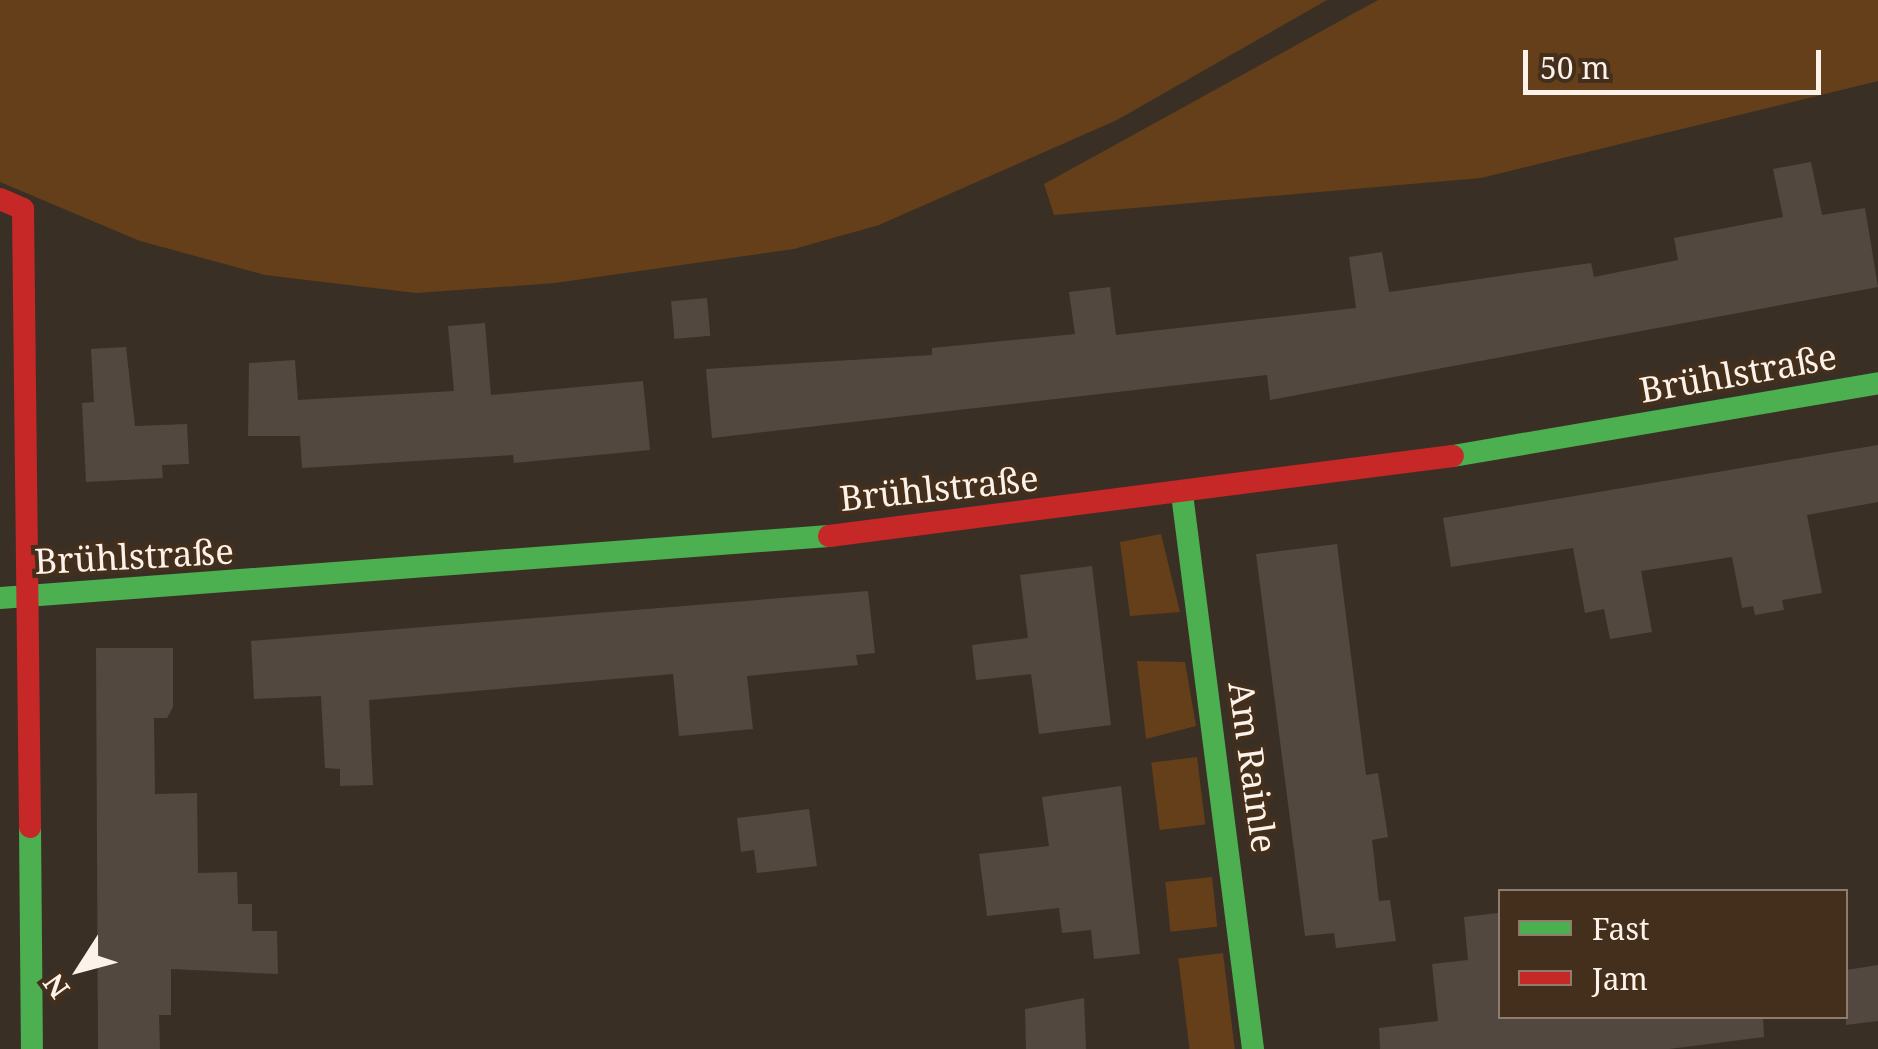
<!DOCTYPE html>
<html>
<head>
<meta charset="utf-8">
<style>
  body { margin:0 }
  #map { position:relative; width:1878px; height:1049px; overflow:hidden; background:#3a2f25; font-family:"Noto Serif",serif }
  div>[style] { position:absolute }
  [style*='--x'] { left:calc(var(--x)*1px); top:calc(var(--y)*1px); width:calc(var(--w)*1px); rotate:calc(var(--a)*1deg) }
  .green>* { inset:0; background:#643f19; transform-origin:0 0 }
  .building>* { inset:0; background:#524840; transform-origin:0 0 }
  .fast>* { height:22px; margin:-11px; padding:0 11px; transform-origin:11px; border-radius:11px; background:#4caf50 }
  .jam>* { height:22px; margin:-11px; padding:0 11px; transform-origin:11px; border-radius:11px; background:#c62828 }
  span { translate:-50% -50%; white-space:nowrap; text-align:center; line-height:1.15; -webkit-text-stroke:8px #432f1c; paint-order:stroke }
  .street-label { font-size:35px; color:#fdf2e9 }
  .legend { position:absolute; left:1498px; top:889px; width:350px; height:130px; box-sizing:border-box; background:#432f1c; border:2px solid #8d7d6e; margin:0; padding:12px 18px; list-style:none; font-size:30px; color:#fdf2e9 }
  .legend li { display:flex; align-items:center; gap:20px; height:50px }
  .legend b { width:50px; border:2px solid #8d7d6e }
  .north { position:absolute; left:30px; top:919px; width:100px; height:100px; -webkit-text-stroke:8px #432f1c; paint-order:stroke; rotate:234deg; font-size:28px; font-weight:700; line-height:40px; text-align:center; color:#fdf2e9 }
  .north::after { content:''; display:block; margin:auto; width:35px; height:45px; background:#fdf2e9; clip-path:polygon(50% 0,100% 100%,50% 72%,0 100%) }
  .scale { position:absolute; left:1523px; top:50px; width:298px; height:45px; box-sizing:border-box; border:5px solid #fdf2e9; border-top:0; padding-left:12px; font-size:30px; line-height:35px; white-space:nowrap; color:#fdf2e9; -webkit-text-stroke:8px #432f1c; paint-order:stroke }
</style>
</head>
<body>
<div id="map">
  <div class="green">
    <div style="clip-path:polygon(0 0,1327px 0,1117px 120px,879px 225px,794px 249px,555px 283px,416px 293px,265px 275px,140px 241px,0 182px)"></div>
    <div style="clip-path:polygon(1378px 0,1878px 0,1878px 81px,1481px 178px,1054px 215px,1044px 184px)"></div>
    <div style="clip-path:polygon(1161px 534px,1180px 612px,1130px 616px,1120px 542px)"></div>
    <div style="clip-path:polygon(1137px 661px,1185px 662px,1196px 726px,1146px 739px)"></div>
    <div style="left:1197px;top:757px;width:68px;height:46px;rotate:83deg"></div>
    <div style="left:1212px;top:877px;width:50px;height:47px;rotate:84deg"></div>
    <div style="left:1223px;top:953px;width:97px;height:45px;rotate:83deg"></div>
  </div>
  <div class="building">
    <div style="clip-path:polygon(1811px 162px,1822px 215px,1865px 208px,1878px 287px,1270px 400px,1267px 375px,712px 438px,706px 369px,932px 355px,932px 348px,1075px 334px,1069px 292px,1110px 287px,1116px 335px,1356px 308px,1349px 257px,1382px 252px,1389px 292px,1591px 263px,1594px 277px,1678px 260px,1674px 238px,1783px 217px,1773px 169px)"></div>
    <div style="left:707px;top:298px;width:38px;height:36px;rotate:85deg"></div>
    <div style="clip-path:polygon(485px 323px,491px 395px,643px 381px,650px 450px,514px 463px,513px 455px,302px 468px,300px 436px,248px 436px,249px 363px,295px 360px,298px 400px,454px 391px,448px 326px)"></div>
    <div style="clip-path:polygon(126px 347px,135px 426px,187px 424px,189px 464px,162px 465px,163px 478px,86px 482px,82px 403px,94px 402px,91px 349px)"></div>
    <div style="clip-path:polygon(1878px 445px,1878px 502px,1807px 515px,1822px 593px,1782px 600px,1784px 610px,1755px 615px,1753px 606px,1742px 608px,1732px 557px,1641px 571px,1652px 632px,1610px 639px,1604px 609px,1585px 613px,1573px 548px,1451px 567px,1443px 518px)"></div>
    <div style="clip-path:polygon(1337px 544px,1366px 775px,1378px 773px,1388px 837px,1372px 840px,1379px 901px,1390px 900px,1396px 941px,1336px 948px,1334px 933px,1305px 936px,1256px 554px)"></div>
    <div style="clip-path:polygon(1092px 566px,1111px 725px,1039px 734px,1031px 674px,976px 680px,972px 645px,1028px 638px,1020px 575px)"></div>
    <div style="clip-path:polygon(868px 591px,875px 653px,856px 655px,858px 665px,747px 676px,753px 729px,679px 736px,673px 674px,369px 700px,373px 785px,340px 786px,340px 769px,325px 768px,321px 696px,254px 699px,251px 641px)"></div>
    <div style="clip-path:polygon(96px 648px,173px 648px,173px 707px,167px 718px,154px 718px,155px 794px,197px 793px,198px 873px,237px 872px,238px 904px,252px 904px,252px 931px,277px 931px,278px 974px,171px 969px,171px 1015px,159px 1015px,160px 1049px,98px 1049px)"></div>
    <div style="clip-path:polygon(1121px 786px,1140px 954px,1094px 959px,1091px 930px,1062px 933px,1059px 908px,987px 916px,979px 854px,1049px 846px,1042px 797px)"></div>
    <div style="clip-path:polygon(809px 809px,817px 866px,757px 873px,754px 850px,741px 852px,737px 818px)"></div>
    <div style="clip-path:polygon(1498px 913px,1500px 1016px,1763px 1016px,1764px 1037px,1669px 1049px,1380px 1049px,1379px 1028px,1438px 1021px,1432px 964px,1468px 960px,1464px 917px)"></div>
    <div style="clip-path:polygon(1878px 965px,1878px 1021px,1846px 1025px,1846px 970px)"></div>
    <div style="clip-path:polygon(1084px 998px,1086px 1049px,1026px 1049px,1025px 1009px)"></div>
  </div>
  <div class="fast">
    <div style="--x:1453;--y:456;--w:431;--a:-9.7"></div>
    <div style="--x:1182;--y:494;--w:560;--a:82.71"></div>
    <div style="--x:0;--y:598;--w:831;--a:-4.28"></div>
    <div style="--x:30;--y:827;--w:222;--a:89.5"></div>
  </div>
  <div class="jam">
    <div style="--x:0;--y:199;--w:25;--a:23"></div>
    <div style="--x:23;--y:209;--w:618;--a:89.35"></div>
    <div style="--x:829;--y:536;--w:629;--a:-7.31"></div>
  </div>
  <div class="street-label">
    <span style="left:1738px;top:373px;rotate:-10deg">Brühlstraße</span>
    <span style="left:939px;top:488px;rotate:-6deg">Brühlstraße</span>
    <span style="left:134px;top:556px;rotate:-3deg">Brühlstraße</span>
    <span style="left:1253px;top:767px;rotate:82deg">Am Rainle</span>
  </div>
  <ul class="legend">
  <li><b style="height:12px;background:#4caf50"></b>Fast</li>
  <li><b style="height:12px;background:#c62828"></b>Jam</li>
  </ul>
  <div class="north">N</div>
  <div class="scale">50 m</div>
</div>
</body>
</html>
